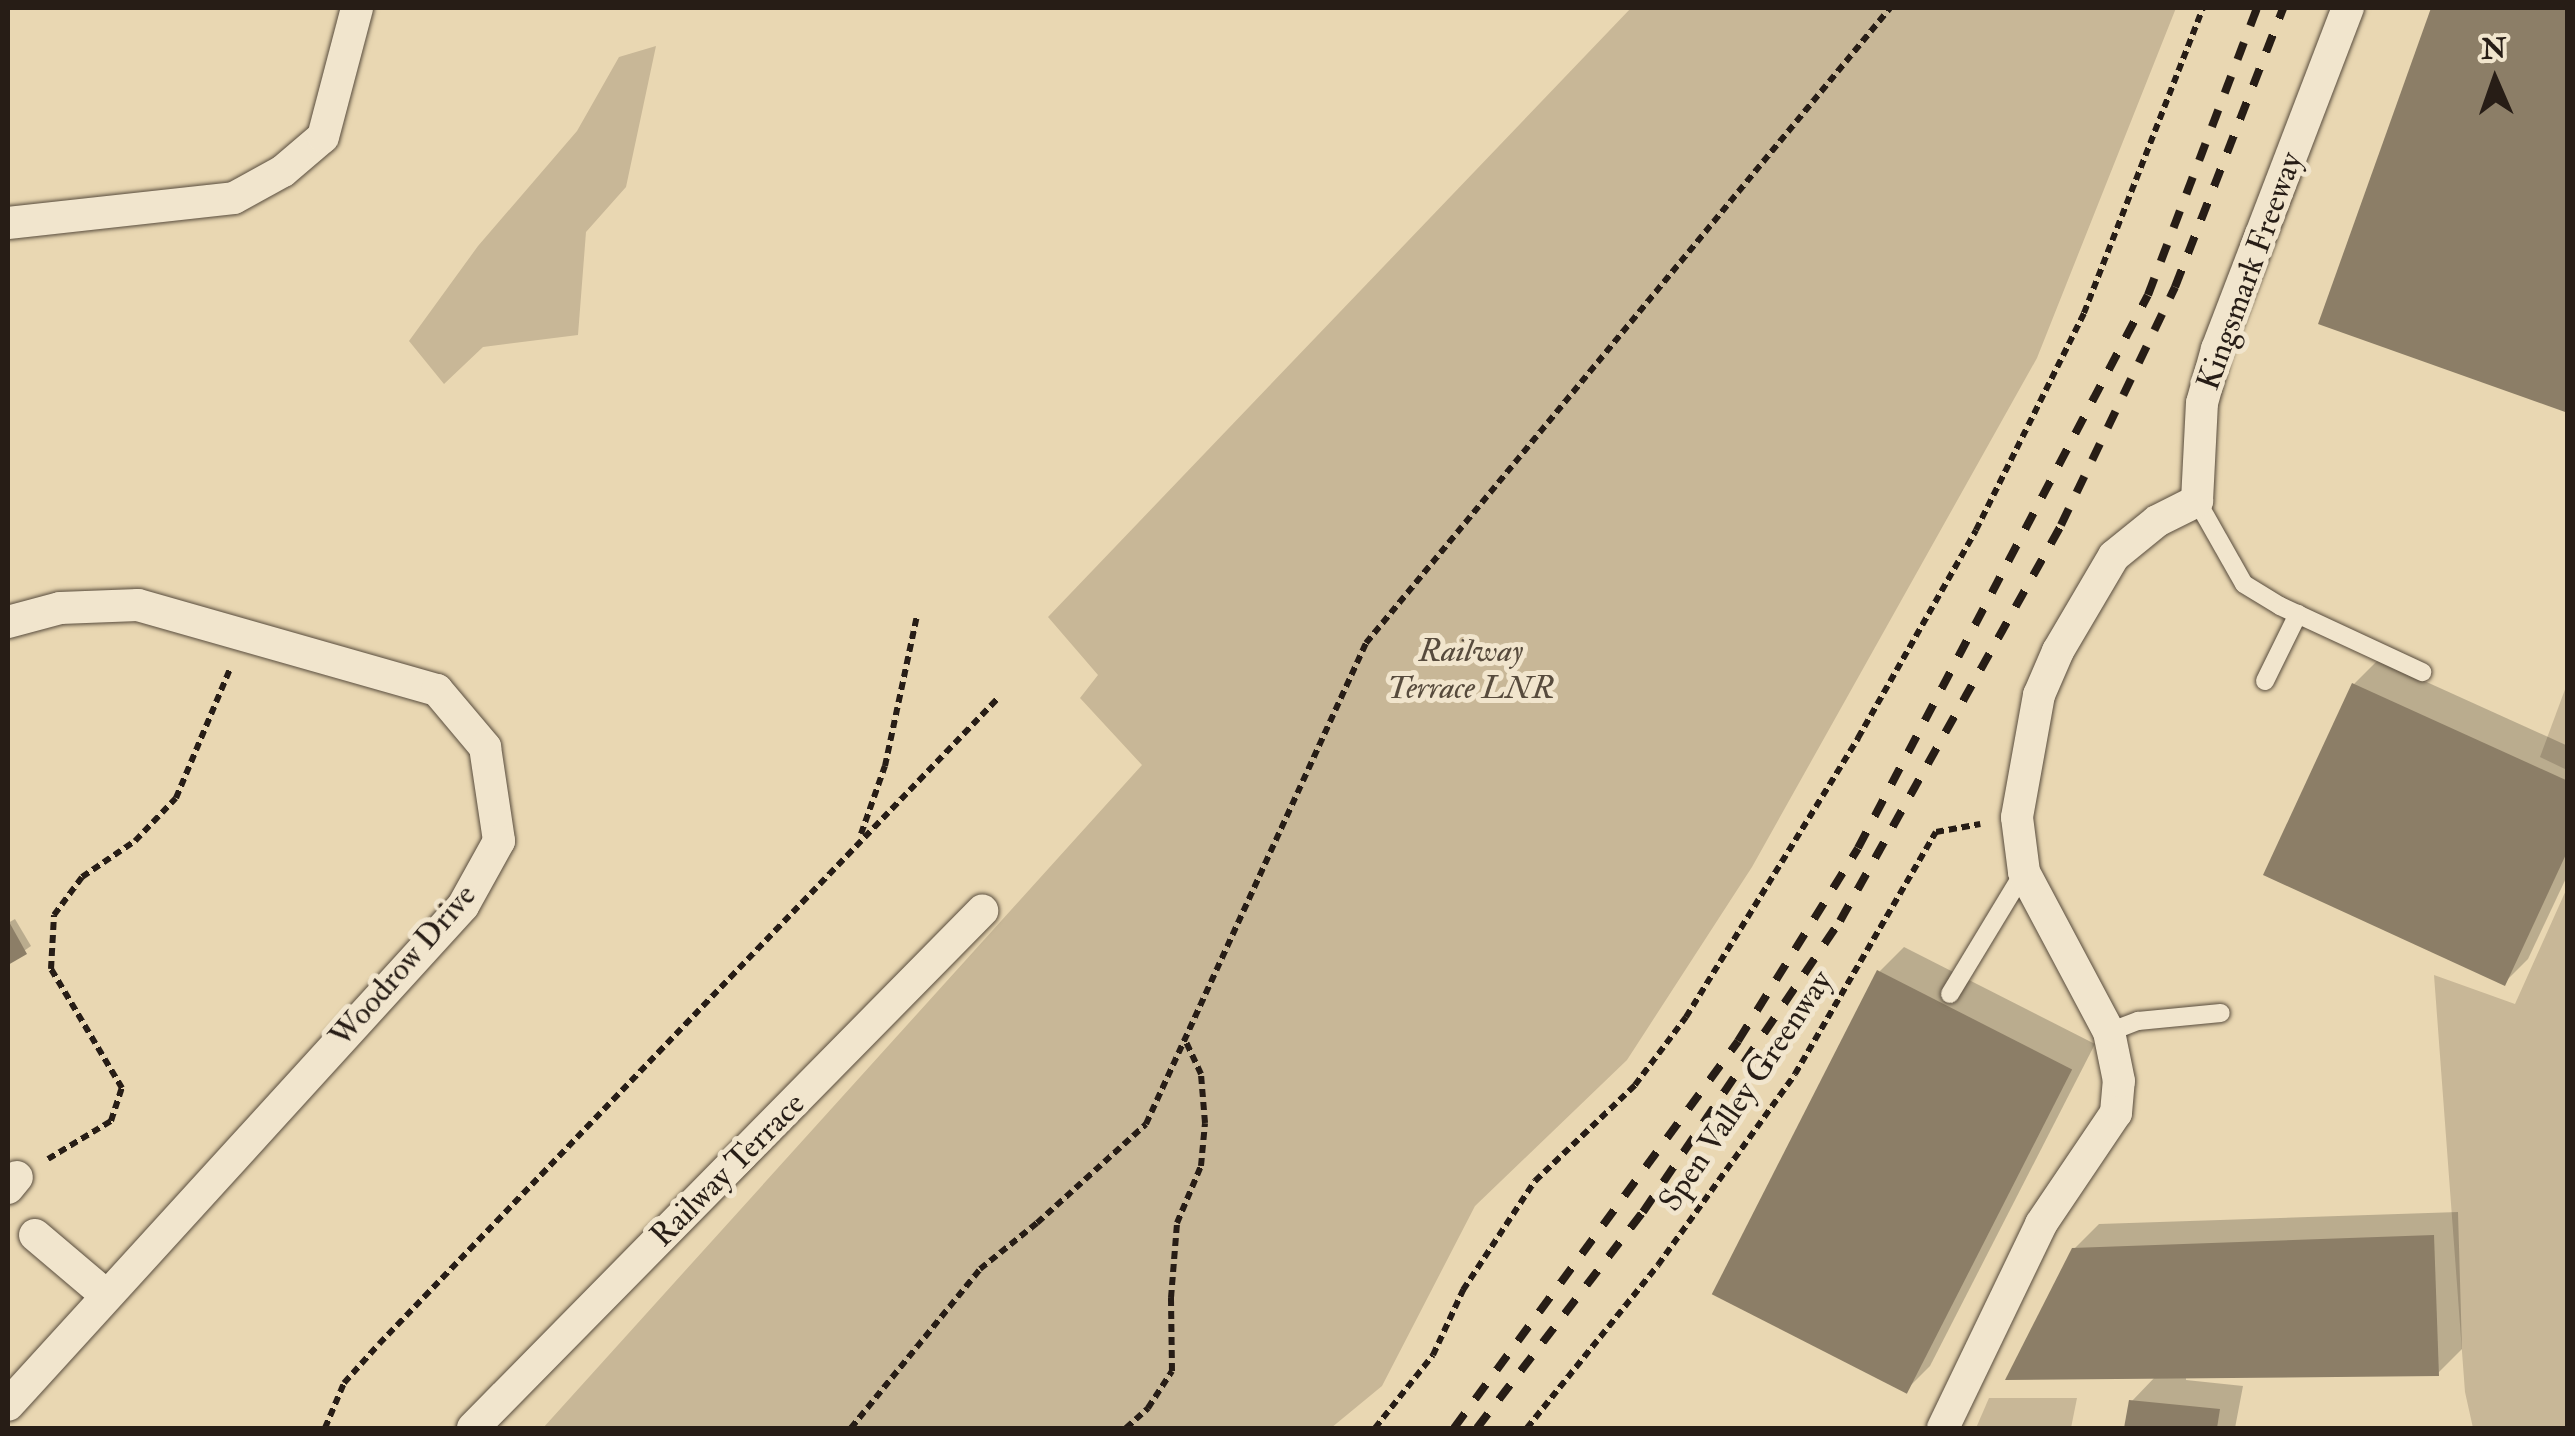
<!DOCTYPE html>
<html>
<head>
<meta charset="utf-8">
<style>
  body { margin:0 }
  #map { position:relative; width:2575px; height:1436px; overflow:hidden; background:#e9d7b2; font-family:"IM FELL Double Pica",serif }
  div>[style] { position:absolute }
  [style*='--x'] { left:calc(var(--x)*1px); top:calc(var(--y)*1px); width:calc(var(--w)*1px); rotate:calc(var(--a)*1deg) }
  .green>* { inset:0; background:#c8b797 }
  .shadow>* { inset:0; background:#0003 }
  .building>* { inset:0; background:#8c7e67; transform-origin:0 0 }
  .path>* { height:6px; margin-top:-3px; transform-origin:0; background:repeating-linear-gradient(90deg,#271d16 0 8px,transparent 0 13px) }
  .roads { filter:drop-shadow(0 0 2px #584c3d) drop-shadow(0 0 2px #584c3d) }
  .service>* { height:18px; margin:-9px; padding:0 9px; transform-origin:9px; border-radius:9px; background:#f1e5cd }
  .minor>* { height:32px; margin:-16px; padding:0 16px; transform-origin:16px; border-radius:16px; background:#f1e5cd }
  .rail>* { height:8px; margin-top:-4px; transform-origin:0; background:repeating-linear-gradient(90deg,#271d16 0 18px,transparent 0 36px) }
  span { translate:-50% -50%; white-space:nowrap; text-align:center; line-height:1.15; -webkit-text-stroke:10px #f1e5cd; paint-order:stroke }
  .street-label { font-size:32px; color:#271d16 }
  .park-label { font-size:32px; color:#574b3d; font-style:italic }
  .frame { position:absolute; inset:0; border:10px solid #271d16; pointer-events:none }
  .north { position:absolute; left:2445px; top:30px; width:100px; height:100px; -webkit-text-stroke:8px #f1e5cd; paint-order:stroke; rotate:358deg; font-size:28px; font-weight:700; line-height:40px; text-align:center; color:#271d16 }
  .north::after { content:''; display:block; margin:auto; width:35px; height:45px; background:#271d16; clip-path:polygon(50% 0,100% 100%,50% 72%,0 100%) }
</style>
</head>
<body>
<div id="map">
  <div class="green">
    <div style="clip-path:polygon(1631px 8px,2176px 8px,2037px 358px,1752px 867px,1627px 1060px,1475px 1206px,1382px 1386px,1331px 1428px,543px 1428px,1142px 765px,1080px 698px,1098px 675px,1048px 617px)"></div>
    <div style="clip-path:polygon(656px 46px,626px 187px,586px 232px,578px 335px,483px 347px,444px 384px,409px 341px,478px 246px,577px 131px,619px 57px)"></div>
    <div style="clip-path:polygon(2567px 684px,2567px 770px,2540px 757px)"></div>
    <div style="clip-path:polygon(2567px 888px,2567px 1428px,2473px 1428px,2465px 1392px,2434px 975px,2515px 1004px)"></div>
    <div style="clip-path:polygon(1989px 1398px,2077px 1398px,2071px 1428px,1976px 1428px)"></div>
  </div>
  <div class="shadow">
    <div style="clip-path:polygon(2434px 8px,2568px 8px,2568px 410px,2322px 323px)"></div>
    <div style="clip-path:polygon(2378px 660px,2568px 746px,2568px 874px,2528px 959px,2504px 983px,2354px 684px)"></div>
    <div style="clip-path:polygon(15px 919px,31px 946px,8px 962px,8px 923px)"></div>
    <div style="clip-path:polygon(1904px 947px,2095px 1044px,1930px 1366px,1906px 1390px,1880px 971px)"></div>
    <div style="clip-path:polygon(2458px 1212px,2462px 1349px,2438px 1373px,2186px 1376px,2186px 1380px,2243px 1386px,2235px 1428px,2127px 1428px,2132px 1401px,2156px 1376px,2074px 1249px,2099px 1224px)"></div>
  </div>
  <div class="building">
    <div style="clip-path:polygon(2431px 8px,2568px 8px,2568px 413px,2318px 324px)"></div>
    <div style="clip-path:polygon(2352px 683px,2568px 781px,2568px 850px,2505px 986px,2263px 875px)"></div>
    <div style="clip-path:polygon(8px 920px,27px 954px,8px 965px)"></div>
    <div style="left:1877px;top:970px;width:219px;height:364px;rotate:27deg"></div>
    <div style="clip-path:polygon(2434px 1235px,2439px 1376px,2005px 1380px,2072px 1248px)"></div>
    <div style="clip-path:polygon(2129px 1400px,2220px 1409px,2217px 1428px,2124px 1428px)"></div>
  </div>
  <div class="path">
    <div style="--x:861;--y:834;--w:72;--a:-70.6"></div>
    <div style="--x:885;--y:766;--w:153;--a:-78"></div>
    <div style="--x:48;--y:1159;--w:74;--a:-31.1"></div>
    <div style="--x:111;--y:1121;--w:35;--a:-72"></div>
    <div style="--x:122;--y:1088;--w:139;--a:-120.8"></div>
    <div style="--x:51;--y:969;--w:54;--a:-86.8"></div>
    <div style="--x:54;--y:915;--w:47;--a:-53.6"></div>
    <div style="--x:82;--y:877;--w:64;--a:-34.2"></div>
    <div style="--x:135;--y:841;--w:59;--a:-46.4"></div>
    <div style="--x:176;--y:798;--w:140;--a:-67.3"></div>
    <div style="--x:325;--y:1428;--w:49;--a:-67.1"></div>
    <div style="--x:344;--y:1383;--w:52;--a:-48.1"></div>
    <div style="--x:379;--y:1344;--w:896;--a:-46.22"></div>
    <div style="--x:851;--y:1428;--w:205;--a:-50.9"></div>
    <div style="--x:980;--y:1269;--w:73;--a:-38.9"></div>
    <div style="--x:1037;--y:1223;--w:147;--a:-42.2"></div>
    <div style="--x:1146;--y:1124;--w:529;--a:-65.42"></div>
    <div style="--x:1366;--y:643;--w:823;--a:-50.47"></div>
    <div style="--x:1126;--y:1428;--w:30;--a:-42"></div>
    <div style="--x:1148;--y:1408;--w:44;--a:-57"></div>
    <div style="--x:1172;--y:1371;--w:73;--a:-90.8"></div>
    <div style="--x:1171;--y:1298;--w:75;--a:-85.4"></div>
    <div style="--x:1177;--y:1223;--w:62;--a:-67.2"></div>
    <div style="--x:1201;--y:1166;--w:43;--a:-84.7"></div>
    <div style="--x:1205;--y:1123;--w:49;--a:-94.7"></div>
    <div style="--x:1201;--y:1074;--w:38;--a:-115"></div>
    <div style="--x:1375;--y:1428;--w:93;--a:-51.5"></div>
    <div style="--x:1433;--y:1355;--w:72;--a:-65.2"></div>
    <div style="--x:1463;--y:1290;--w:131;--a:-56.6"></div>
    <div style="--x:1535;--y:1181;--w:139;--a:-43.8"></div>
    <div style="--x:1635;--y:1085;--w:85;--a:-53.1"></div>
    <div style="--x:1686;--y:1017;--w:328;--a:-58.3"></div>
    <div style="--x:1858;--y:738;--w:239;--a:-60.4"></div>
    <div style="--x:1976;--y:530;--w:242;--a:-63.5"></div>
    <div style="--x:2084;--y:313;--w:327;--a:-68.7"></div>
    <div style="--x:1527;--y:1428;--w:209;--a:-51.2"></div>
    <div style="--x:1658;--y:1265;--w:235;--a:-54.3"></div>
    <div style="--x:1795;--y:1074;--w:280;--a:-59.8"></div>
    <div style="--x:1936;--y:832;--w:45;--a:-10.3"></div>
  </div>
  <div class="roads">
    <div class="service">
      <div style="--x:2197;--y:501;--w:95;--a:60.5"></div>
      <div style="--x:2244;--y:584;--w:42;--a:31.4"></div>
      <div style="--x:2280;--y:606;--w:157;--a:24.9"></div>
      <div style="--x:2265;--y:681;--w:75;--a:-63.8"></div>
      <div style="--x:1950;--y:994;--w:143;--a:-58.8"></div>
      <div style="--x:2109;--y:1032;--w:31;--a:-21"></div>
      <div style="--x:2138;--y:1021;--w:83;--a:-5.5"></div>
    </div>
    <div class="minor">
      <div style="--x:8;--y:223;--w:227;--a:-6.3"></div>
      <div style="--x:234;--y:198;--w:56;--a:-28.9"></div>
      <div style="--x:283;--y:171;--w:52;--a:-40.4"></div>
      <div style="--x:323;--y:137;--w:133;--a:-75.2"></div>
      <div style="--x:8;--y:622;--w:54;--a:-15.1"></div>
      <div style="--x:60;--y:608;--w:78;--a:-2.2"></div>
      <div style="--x:138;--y:605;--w:311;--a:15.9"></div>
      <div style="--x:437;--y:690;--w:75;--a:49.9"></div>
      <div style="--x:485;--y:747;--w:95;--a:81.5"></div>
      <div style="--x:499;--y:841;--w:74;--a:119"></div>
      <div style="--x:463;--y:906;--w:675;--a:132.36"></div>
      <div style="--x:8;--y:1188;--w:14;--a:-51"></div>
      <div style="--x:35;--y:1235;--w:94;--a:40.3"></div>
      <div style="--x:473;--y:1428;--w:726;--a:-45.45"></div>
      <div style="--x:1943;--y:1428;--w:226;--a:-64.3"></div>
      <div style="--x:2041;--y:1224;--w:134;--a:-56"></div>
      <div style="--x:2116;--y:1113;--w:32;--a:-85"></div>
      <div style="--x:2119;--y:1081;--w:50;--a:-101.5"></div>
      <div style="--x:2109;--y:1032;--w:181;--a:-118"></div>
      <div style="--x:2024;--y:872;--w:55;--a:-97.3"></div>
      <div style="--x:2017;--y:817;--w:124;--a:-79.8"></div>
      <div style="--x:2039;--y:695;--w:48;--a:-66.6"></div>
      <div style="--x:2058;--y:651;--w:110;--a:-59.5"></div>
      <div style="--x:2114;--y:556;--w:55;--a:-39.1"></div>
      <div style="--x:2157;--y:521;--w:45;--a:-26.6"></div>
      <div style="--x:2197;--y:501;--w:98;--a:-87.1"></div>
      <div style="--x:2202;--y:403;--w:56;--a:-74.5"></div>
      <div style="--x:2217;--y:349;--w:365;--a:-69"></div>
    </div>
  </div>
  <div class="rail">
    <div style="--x:1454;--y:1428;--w:480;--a:-53.7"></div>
    <div style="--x:1738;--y:1041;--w:227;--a:-58.1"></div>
    <div style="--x:1858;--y:848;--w:624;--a:-62.33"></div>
    <div style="--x:2148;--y:295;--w:307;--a:-69.2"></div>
    <div style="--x:1477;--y:1428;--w:272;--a:-52.5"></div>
    <div style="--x:1643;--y:1212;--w:351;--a:-55.9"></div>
    <div style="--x:1840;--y:921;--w:453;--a:-60.8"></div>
    <div style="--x:2061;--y:525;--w:264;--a:-64.4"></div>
    <div style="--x:2175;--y:287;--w:299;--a:-68.8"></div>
  </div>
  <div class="street-label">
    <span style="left:2250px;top:271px;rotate:-70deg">Kingsmark Freeway</span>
    <span style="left:403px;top:966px;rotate:-49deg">Woodrow Drive</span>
    <span style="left:1746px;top:1091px;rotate:-56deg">Spen Valley Greenway</span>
    <span style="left:728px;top:1170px;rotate:-45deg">Railway Terrace</span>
  </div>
  <div class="park-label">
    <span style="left:1471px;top:670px">Railway<br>Terrace LNR</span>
  </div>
  <div class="frame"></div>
  <div class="north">N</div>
</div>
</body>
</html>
